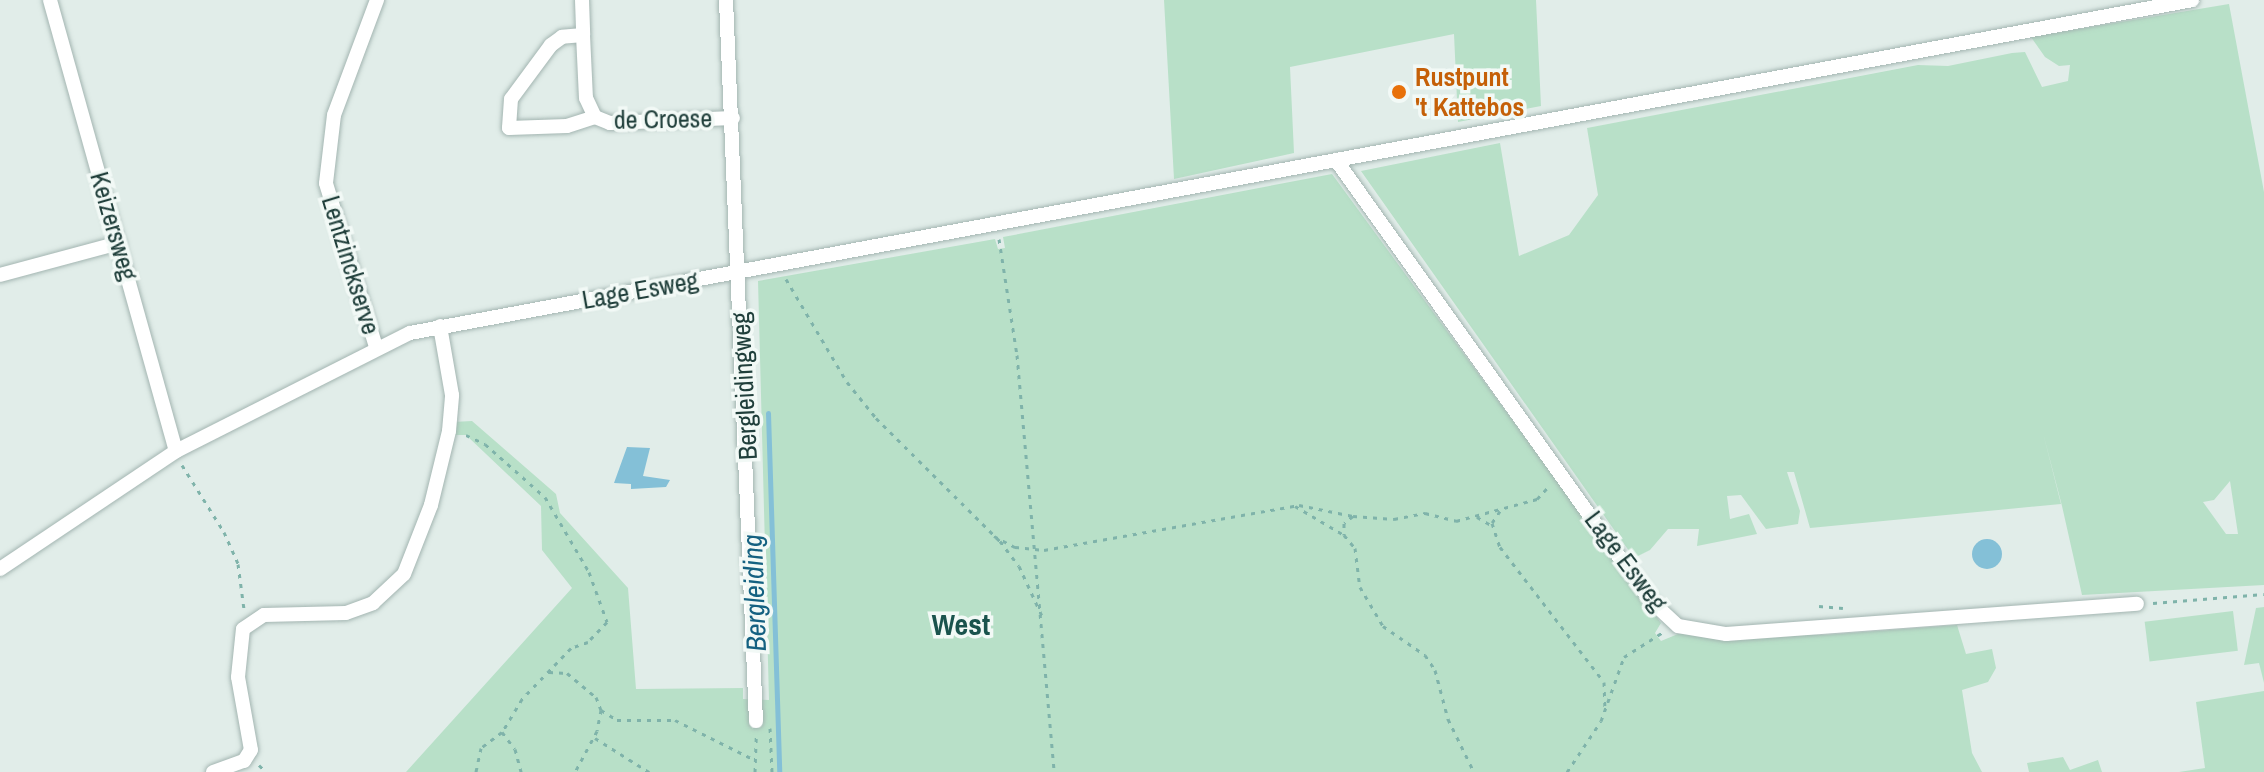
<!DOCTYPE html>
<html>
<head>
<meta charset="utf-8">
<style>
  body { margin:0 }
  #map { position:relative; width:2264px; height:772px; overflow:hidden; background:#e1ede9; font-family:"Archivo Narrow",sans-serif }
  div>[style] { position:absolute }
  [style*='--x'] { left:calc(var(--x)*1px); top:calc(var(--y)*1px); width:calc(var(--w)*1px); rotate:calc(var(--a)*1deg) }
  .green>* { inset:0; background:#b8e0c8; transform-origin:0 0 }
  .water>* { inset:0; background:#84c0d7 }
  .round { border-radius:50% }
  .stream>* { height:5px; margin:-2.5px; padding:0 2.5px; transform-origin:2.5px; border-radius:2.5px; background:#84c0d7 }
  .path>* { height:3px; margin-top:-1.5px; transform-origin:0; background:repeating-linear-gradient(90deg,#7fb3aa 0 4px,transparent 0 10px) }
  .roads { filter:drop-shadow(0 0 2px #a3b5b1) drop-shadow(0 0 2px #a3b5b1) }
  .minor>* { height:14px; margin:-7px; padding:0 7px; transform-origin:7px; border-radius:7px; background:#fff }
  .dots>* { width:22px; height:22px; translate:-50% -50%; box-sizing:border-box; border:4px solid #f2f9f6; border-radius:50% }
  span { translate:-50% -50%; white-space:nowrap; text-align:center; line-height:1.15; -webkit-text-stroke:7px #f2f9f6; paint-order:stroke }
  .food-label { font-size:26px; color:#c56008; font-weight:700 }
  .left { translate:0 -50%; text-align:left }
  .street-label { font-size:26px; color:#203f3b }
  .water-label { font-size:28px; color:#146181; font-style:italic }
  .quarter-label { font-size:30px; color:#1a534d; font-weight:700 }
</style>
</head>
<body>
<div id="map">
  <div class="green">
    <div style="clip-path:polygon(1164px 0,1536px 0,1541px 106px,1458px 122px,1454px 34px,1290px 67px,1294px 153px,1174px 179px)"></div>
    <div style="clip-path:polygon(evenodd,2229px 4px,2264px 192px,2264px 585px,2082px 595px,2062px 506px,2043px 433px,2061px 504px,1810px 528px,1794px 472px,1787px 472px,1800px 511px,1798px 524px,1766px 529px,1741px 495px,1727px 496px,1730px 519px,1749px 514px,1757px 534px,1697px 546px,1699px 529px,1668px 529px,1650px 550px,1634px 558px,1361px 171px,1500px 143px,1519px 256px,1569px 235px,1598px 195px,1587px 128px,1918px 65px,1948px 66px,2012px 53px,2025px 52px,2042px 87px,2068px 81px,2070px 65px,2059px 66px,2045px 57px,2031px 37px,2229px 4px,2230px 481px,2238px 534px,2226px 534px,2203px 502px,2214px 500px,2230px 481px)"></div>
    <div style="clip-path:polygon(1332px 174px,1661px 623px,1655px 633px,1661px 641px,1678px 634px,1824px 635px,1957px 625px,1966px 654px,1992px 649px,1996px 668px,1988px 682px,1962px 690px,1972px 753px,1982px 772px,406px 772px,572px 588px,542px 550px,541px 506px,466px 435px,451px 435px,453px 422px,472px 421px,556px 494px,560px 513px,628px 588px,636px 689px,743px 688px,743px 699px,769px 700px,758px 281px,995px 239px,998px 249px,1005px 248px,1003px 237px)"></div>
    <div style="clip-path:polygon(2264px 607px,2264px 683px,2259px 663px,2244px 665px,2256px 608px)"></div>
    <div style="left:2233px;top:611px;width:40px;height:89px;rotate:83deg"></div>
    <div style="clip-path:polygon(2264px 691px,2264px 772px,2179px 772px,2205px 768px,2196px 702px)"></div>
    <div style="clip-path:polygon(2063px 757px,2070px 770px,2098px 760px,2102px 772px,2029px 772px,2027px 763px)"></div>
  </div>
  <div class="water">
    <div style="clip-path:polygon(627px 447px,650px 448px,643px 476px,670px 480px,666px 487px,631px 489px,631px 484px,614px 483px)"></div>
    <div class="round" style="left:1972px;top:539px;width:30px;height:30px"></div>
  </div>
  <div class="stream">
    <div style="--x:768;--y:413;--w:359;--a:88.2"></div>
  </div>
  <div class="path">
    <div style="--x:999;--y:239;--w:117;--a:81.2"></div>
    <div style="--x:1017;--y:355;--w:419;--a:84.9"></div>
    <div style="--x:786;--y:279;--w:120;--a:59.4"></div>
    <div style="--x:847;--y:382;--w:46;--a:51.1"></div>
    <div style="--x:876;--y:418;--w:175;--a:44.8"></div>
    <div style="--x:1000;--y:541;--w:31;--a:53"></div>
    <div style="--x:1019;--y:566;--w:55;--a:65.3"></div>
    <div style="--x:466;--y:435;--w:21;--a:25"></div>
    <div style="--x:485;--y:444;--w:80;--a:41.5"></div>
    <div style="--x:545;--y:497;--w:87;--a:59.6"></div>
    <div style="--x:589;--y:572;--w:53;--a:70.2"></div>
    <div style="--x:607;--y:622;--w:28;--a:134"></div>
    <div style="--x:588;--y:642;--w:18;--a:161"></div>
    <div style="--x:571;--y:648;--w:71;--a:133.9"></div>
    <div style="--x:522;--y:699;--w:39;--a:121"></div>
    <div style="--x:502;--y:732;--w:26;--a:143"></div>
    <div style="--x:481;--y:748;--w:25;--a:102"></div>
    <div style="--x:182;--y:465;--w:79;--a:57.9"></div>
    <div style="--x:224;--y:532;--w:35;--a:66"></div>
    <div style="--x:238;--y:564;--w:45;--a:82.4"></div>
    <div style="--x:1295;--y:506;--w:57;--a:30.6"></div>
    <div style="--x:1500;--y:511;--w:14;--a:124"></div>
    <div style="--x:1492;--y:523;--w:25;--a:72"></div>
    <div style="--x:1500;--y:547;--w:170;--a:52.4"></div>
    <div style="--x:1604;--y:682;--w:26;--a:88"></div>
    <div style="--x:1353;--y:516;--w:11;--a:142"></div>
    <div style="--x:1344;--y:523;--w:12;--a:90"></div>
    <div style="--x:1344;--y:535;--w:17;--a:50"></div>
    <div style="--x:1355;--y:548;--w:39;--a:83"></div>
    <div style="--x:1360;--y:587;--w:45;--a:59.5"></div>
    <div style="--x:1383;--y:626;--w:51;--a:34.6"></div>
    <div style="--x:1425;--y:655;--w:18;--a:56"></div>
    <div style="--x:1435;--y:670;--w:51;--a:75.1"></div>
    <div style="--x:1448;--y:719;--w:59;--a:63.9"></div>
    <div style="--x:1477;--y:517;--w:16;--a:30"></div>
    <div style="--x:994;--y:536;--w:24;--a:28"></div>
    <div style="--x:1015;--y:547;--w:29;--a:6"></div>
    <div style="--x:1044;--y:550;--w:259;--a:-10"></div>
    <div style="--x:1299;--y:505;--w:55;--a:11.5"></div>
    <div style="--x:1353;--y:516;--w:41;--a:4.2"></div>
    <div style="--x:1394;--y:519;--w:32;--a:-11"></div>
    <div style="--x:1425;--y:513;--w:32;--a:14"></div>
    <div style="--x:1456;--y:521;--w:84;--a:-15.2"></div>
    <div style="--x:1537;--y:499;--w:16;--a:-47"></div>
    <div style="--x:2153;--y:603;--w:111;--a:-4.6"></div>
    <div style="--x:1819;--y:606;--w:24;--a:5"></div>
    <div style="--x:549;--y:672;--w:18;--a:3"></div>
    <div style="--x:567;--y:673;--w:38;--a:40"></div>
    <div style="--x:596;--y:697;--w:14;--a:69"></div>
    <div style="--x:601;--y:710;--w:21;--a:101"></div>
    <div style="--x:597;--y:731;--w:47;--a:118.2"></div>
    <div style="--x:601;--y:710;--w:19;--a:32"></div>
    <div style="--x:617;--y:720;--w:58;--a:0"></div>
    <div style="--x:675;--y:720;--w:89;--a:26.6"></div>
    <div style="--x:770;--y:728;--w:44;--a:87.4"></div>
    <div style="--x:502;--y:732;--w:21;--a:53"></div>
    <div style="--x:515;--y:749;--w:24;--a:75"></div>
    <div style="--x:595;--y:738;--w:64;--a:32.2"></div>
    <div style="--x:259;--y:765;--w:10;--a:45"></div>
    <div style="--x:755;--y:772;--w:36;--a:-88"></div>
    <div style="--x:1567;--y:772;--w:61;--a:-56.3"></div>
    <div style="--x:1601;--y:721;--w:68;--a:-70.2"></div>
    <div style="--x:1624;--y:657;--w:46;--a:-32.7"></div>
  </div>
  <div class="roads">
    <div class="minor">
      <div style="--x:50;--y:0;--w:468;--a:74.4"></div>
      <div style="--x:582;--y:0;--w:35;--a:88"></div>
      <div style="--x:583;--y:35;--w:21;--a:175"></div>
      <div style="--x:562;--y:37;--w:14;--a:144"></div>
      <div style="--x:551;--y:45;--w:67;--a:126.5"></div>
      <div style="--x:511;--y:99;--w:29;--a:94"></div>
      <div style="--x:509;--y:128;--w:58;--a:-2"></div>
      <div style="--x:567;--y:126;--w:29;--a:-18"></div>
      <div style="--x:595;--y:117;--w:16;--a:22"></div>
      <div style="--x:610;--y:123;--w:123;--a:-2.3"></div>
      <div style="--x:726;--y:0;--w:722;--a:87.62"></div>
      <div style="--x:583;--y:35;--w:63;--a:87.3"></div>
      <div style="--x:586;--y:98;--w:21;--a:65"></div>
      <div style="--x:1336;--y:160;--w:541;--a:54.49"></div>
      <div style="--x:1650;--y:600;--w:38;--a:43"></div>
      <div style="--x:1678;--y:626;--w:49;--a:9.5"></div>
      <div style="--x:1726;--y:634;--w:412;--a:-4.2"></div>
      <div style="--x:0;--y:275;--w:123;--a:-15.1"></div>
      <div style="--x:376;--y:347;--w:171;--a:-107"></div>
      <div style="--x:326;--y:183;--w:68;--a:-83.3"></div>
      <div style="--x:334;--y:115;--w:123;--a:-69.5"></div>
      <div style="--x:0;--y:569;--w:212;--a:-33.8"></div>
      <div style="--x:176;--y:451;--w:262;--a:-26.8"></div>
      <div style="--x:410;--y:333;--w:1813;--a:-10.58"></div>
      <div style="--x:213;--y:772;--w:33;--a:-20"></div>
      <div style="--x:244;--y:761;--w:13;--a:-58"></div>
      <div style="--x:251;--y:750;--w:74;--a:-100.1"></div>
      <div style="--x:238;--y:677;--w:48;--a:-84.1"></div>
      <div style="--x:243;--y:629;--w:25;--a:-34"></div>
      <div style="--x:264;--y:615;--w:82;--a:-1.4"></div>
      <div style="--x:346;--y:613;--w:29;--a:-20"></div>
      <div style="--x:373;--y:603;--w:42;--a:-43.1"></div>
      <div style="--x:404;--y:574;--w:74;--a:-68.6"></div>
      <div style="--x:431;--y:505;--w:76;--a:-76.3"></div>
      <div style="--x:449;--y:431;--w:36;--a:-85"></div>
      <div style="--x:452;--y:395;--w:70;--a:-99.9"></div>
    </div>
  </div>
  <div class="dots">
    <div style="left:1399px;top:92px;background:#e8710a"></div>
  </div>
  <div class="food-label">
    <span class="left" style="left:1415px;top:92px">Rustpunt<br>'t Kattebos</span>
  </div>
  <div class="street-label">
    <span style="left:663px;top:119px;rotate:-1deg">de Croese</span>
    <span style="left:114px;top:226px;rotate:74deg">Keizersweg</span>
    <span style="left:351px;top:265px;rotate:73deg">Lentzinckserve</span>
    <span style="left:640px;top:290px;rotate:-10deg">Lage Esweg</span>
    <span style="left:744px;top:386px;rotate:-93deg">Bergleidingweg</span>
    <span style="left:1626px;top:561px;rotate:53deg">Lage Esweg</span>
  </div>
  <div class="water-label">
    <span style="left:754px;top:593px;rotate:-92deg">Bergleiding</span>
  </div>
  <div class="quarter-label">
    <span style="left:961px;top:624px">West</span>
  </div>
</div>
</body>
</html>
